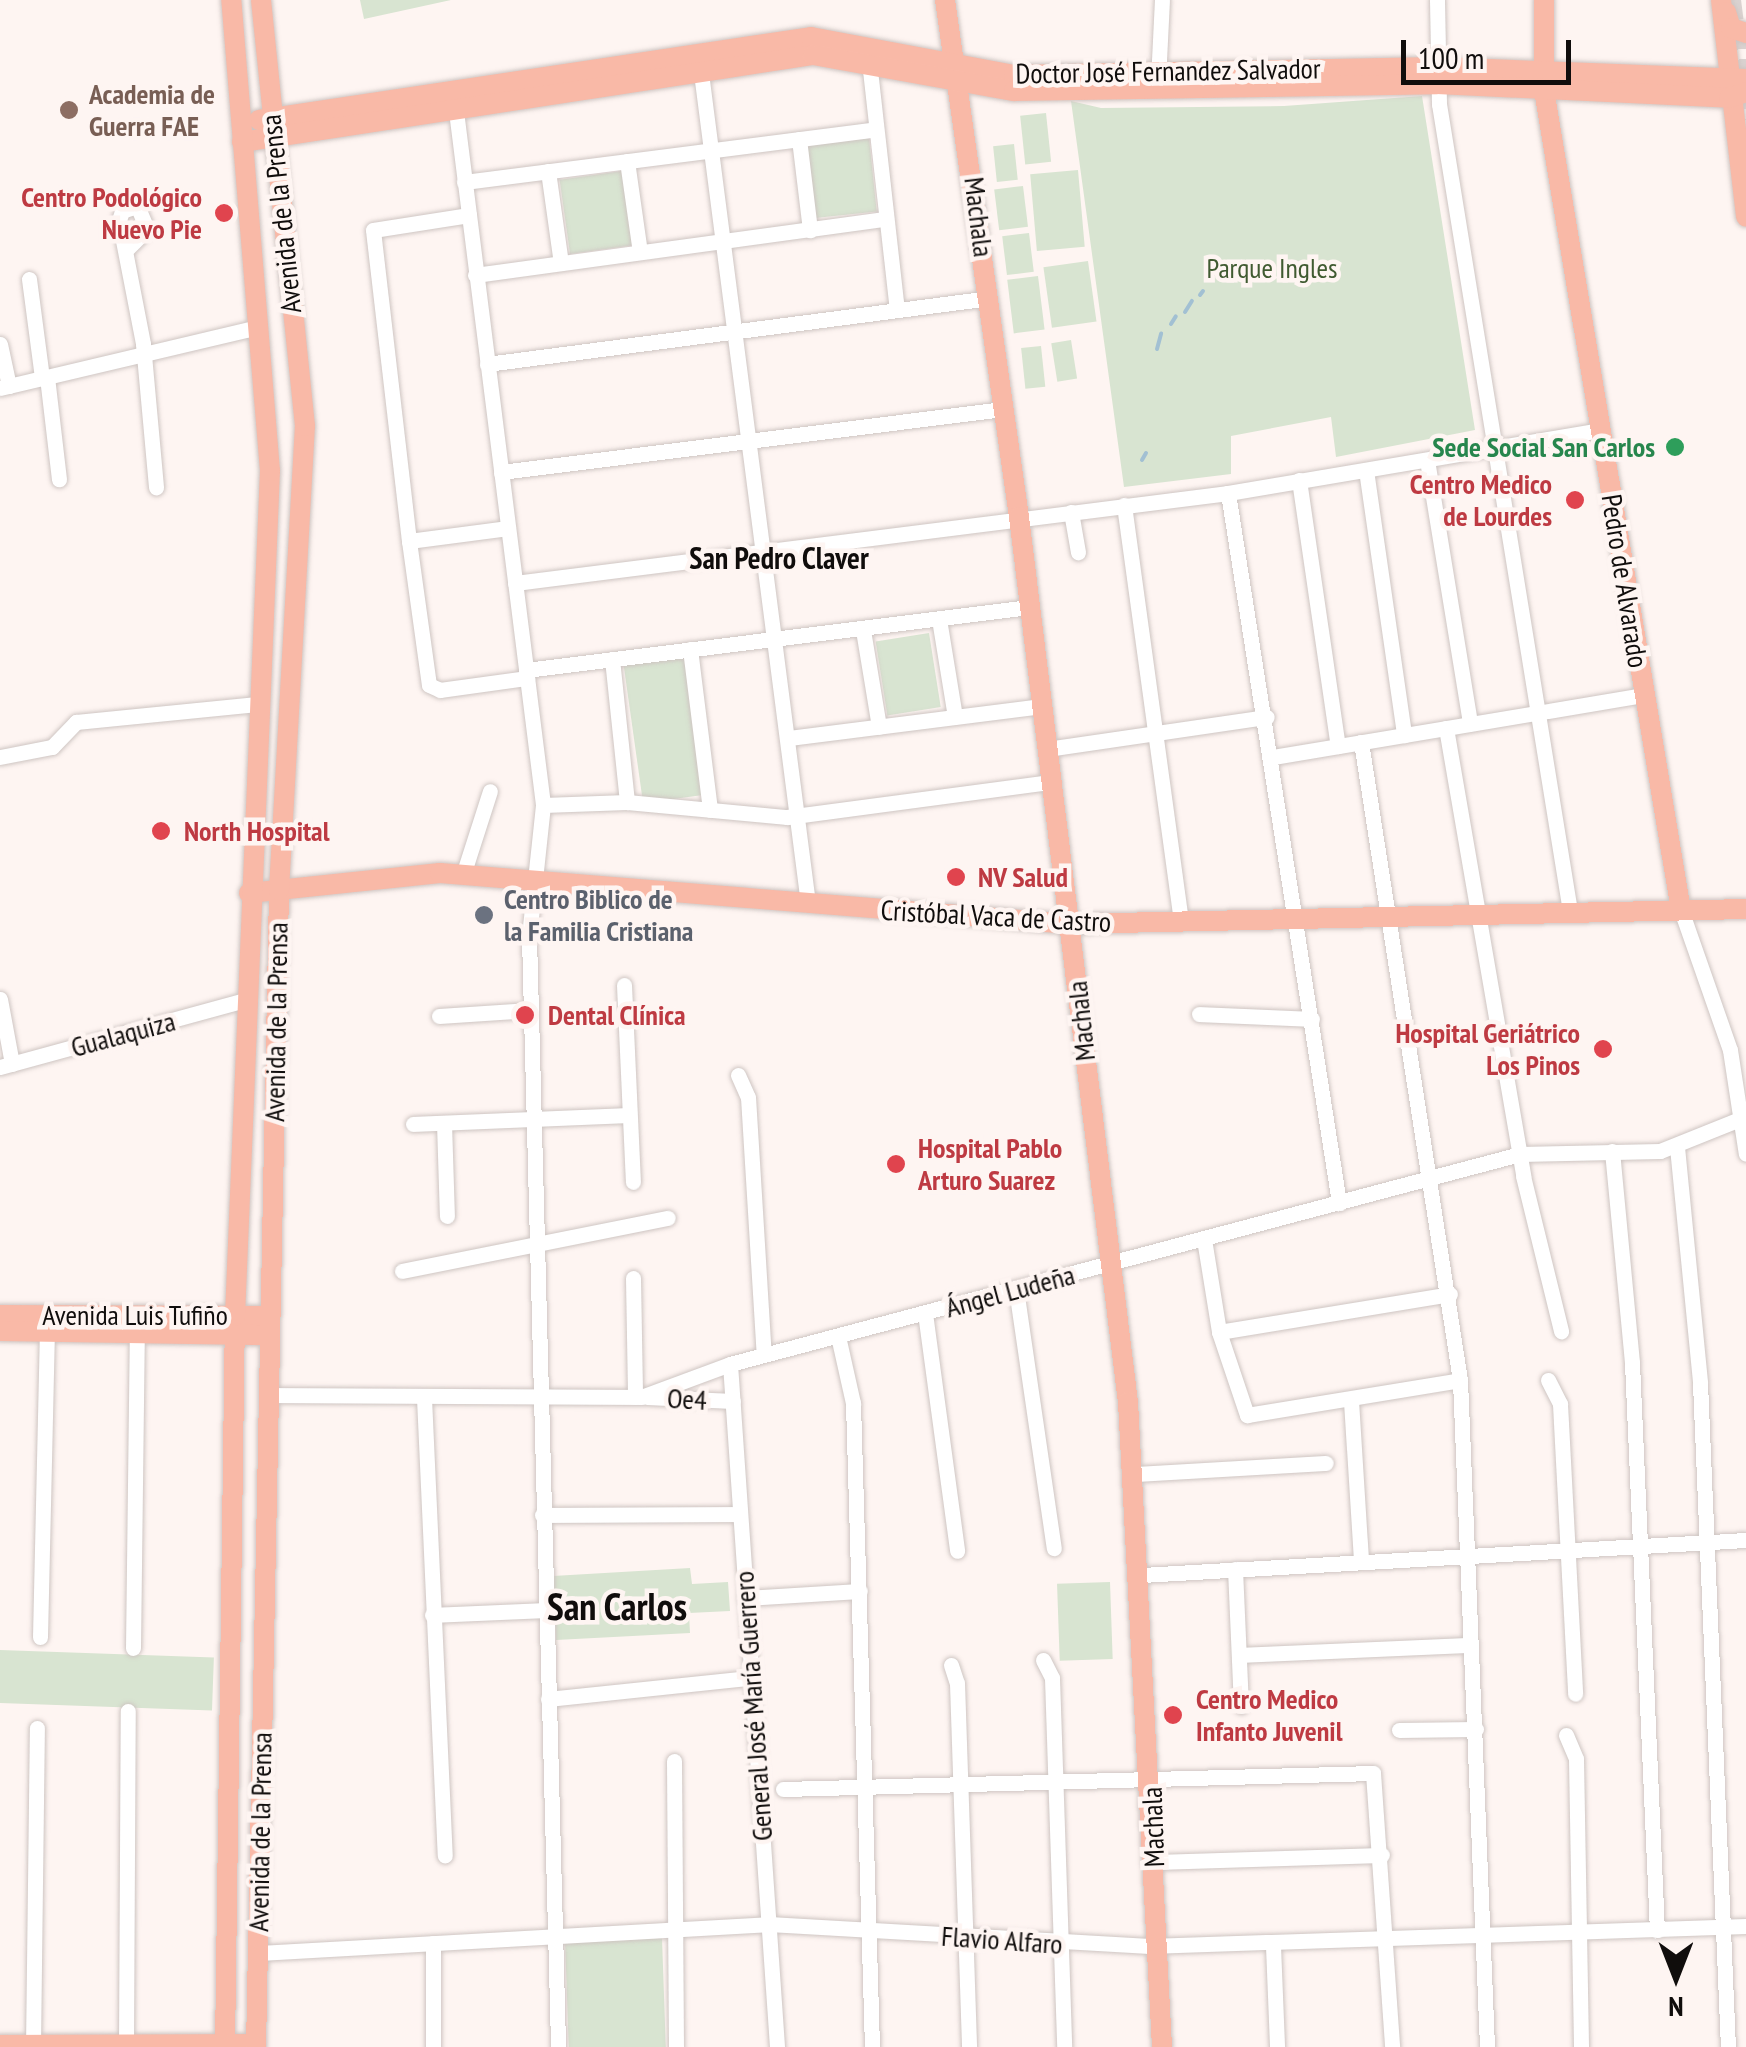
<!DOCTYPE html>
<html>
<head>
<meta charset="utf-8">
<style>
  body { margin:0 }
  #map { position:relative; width:1746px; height:2047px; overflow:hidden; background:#fef5f2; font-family:"PT Sans Narrow",sans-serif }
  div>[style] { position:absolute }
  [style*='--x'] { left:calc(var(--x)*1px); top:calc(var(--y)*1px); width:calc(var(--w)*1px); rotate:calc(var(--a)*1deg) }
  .green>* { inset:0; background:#d8e4d1; transform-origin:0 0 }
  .stream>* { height:4px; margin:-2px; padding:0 2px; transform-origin:2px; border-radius:2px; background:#a2c0d3 }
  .major-tunnel>* { height:20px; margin-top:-10px; transform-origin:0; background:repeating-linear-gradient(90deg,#dad2d0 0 20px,transparent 0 30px) }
  .roads { filter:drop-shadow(0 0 2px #cec5c2) drop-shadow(0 0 2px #cec5c2) }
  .minor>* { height:15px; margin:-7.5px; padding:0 7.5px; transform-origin:7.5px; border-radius:7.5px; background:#fff }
  .major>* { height:20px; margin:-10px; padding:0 10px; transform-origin:10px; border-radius:10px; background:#f9b9a7 }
  .dots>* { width:28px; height:28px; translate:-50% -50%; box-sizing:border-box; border:5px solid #fef5f2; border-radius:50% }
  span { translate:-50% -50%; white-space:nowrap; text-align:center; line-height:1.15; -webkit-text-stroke:9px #fef5f2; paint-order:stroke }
  .street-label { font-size:28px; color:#100d0c }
  .education-label { font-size:28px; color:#785e54; font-weight:700 }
  .left { translate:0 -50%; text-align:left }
  .health-label { font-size:28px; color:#be3a42; font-weight:700 }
  .right { translate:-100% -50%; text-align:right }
  .park-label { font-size:28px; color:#405b31 }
  .leisure-label { font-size:28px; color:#27864d; font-weight:700 }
  .worship-label { font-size:28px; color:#5b616d; font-weight:700 }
  .neighbourhood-label { font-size:30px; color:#100d0c; font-weight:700 }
  .district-label { font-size:38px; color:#100d0c; font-weight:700 }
  .north { position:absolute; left:1626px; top:1927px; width:100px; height:100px; -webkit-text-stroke:8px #fef5f2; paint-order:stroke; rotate:180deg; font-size:28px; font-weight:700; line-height:40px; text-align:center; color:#100d0c }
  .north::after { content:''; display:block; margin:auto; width:35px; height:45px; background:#100d0c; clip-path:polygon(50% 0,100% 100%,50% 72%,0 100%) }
  .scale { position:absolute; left:1401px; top:40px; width:170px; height:45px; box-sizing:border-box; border:5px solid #100d0c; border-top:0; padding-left:12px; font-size:30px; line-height:35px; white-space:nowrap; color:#100d0c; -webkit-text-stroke:8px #fef5f2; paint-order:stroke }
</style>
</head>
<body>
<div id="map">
  <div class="green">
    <div style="clip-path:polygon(360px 0,451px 0,364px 19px)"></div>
    <div style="clip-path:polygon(1422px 96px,1475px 430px,1336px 457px,1331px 417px,1231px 436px,1231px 474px,1124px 487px,1071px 101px,1101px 108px,1284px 106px)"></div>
    <div style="left:1046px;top:113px;width:49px;height:26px;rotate:84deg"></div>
    <div style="left:869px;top:138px;width:74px;height:62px;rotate:84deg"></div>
    <div style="left:1014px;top:144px;width:36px;height:21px;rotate:84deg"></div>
    <div style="left:1078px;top:170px;width:77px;height:48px;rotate:85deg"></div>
    <div style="left:622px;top:171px;width:75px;height:63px;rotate:82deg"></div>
    <div style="left:1023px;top:186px;width:41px;height:29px;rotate:83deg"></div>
    <div style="left:1029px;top:233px;width:39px;height:27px;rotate:83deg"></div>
    <div style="left:1088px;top:261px;width:61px;height:45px;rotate:82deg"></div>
    <div style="left:1038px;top:276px;width:54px;height:31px;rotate:83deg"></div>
    <div style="left:1071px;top:340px;width:39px;height:20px;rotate:81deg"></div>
    <div style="left:1041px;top:346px;width:41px;height:20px;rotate:84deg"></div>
    <div style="left:929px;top:633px;width:75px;height:54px;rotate:81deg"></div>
    <div style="left:685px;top:656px;width:140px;height:62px;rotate:82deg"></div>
    <div style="clip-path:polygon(690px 1568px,692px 1584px,728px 1582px,730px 1611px,689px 1613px,690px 1633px,556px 1640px,553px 1576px)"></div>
    <div style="left:1110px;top:1582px;width:77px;height:53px;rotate:88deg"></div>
    <div style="left:0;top:1650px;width:214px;height:53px;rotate:2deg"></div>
    <div style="left:662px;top:1938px;width:109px;height:97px;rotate:88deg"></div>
  </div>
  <div class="stream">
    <div style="--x:1200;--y:295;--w:5;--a:-53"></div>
    <div style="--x:1185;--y:312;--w:13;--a:-58"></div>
    <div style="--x:1171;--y:324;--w:9;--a:-58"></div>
    <div style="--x:1157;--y:349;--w:16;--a:-75"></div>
    <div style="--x:1142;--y:460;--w:8;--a:-60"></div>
  </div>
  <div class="major-tunnel">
    <div style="--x:1731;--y:0;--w:121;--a:82.9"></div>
  </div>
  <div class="roads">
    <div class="minor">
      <div style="--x:1437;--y:0;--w:104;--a:88.9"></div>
      <div style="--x:1439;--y:104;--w:818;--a:80.78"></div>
      <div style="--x:869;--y:61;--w:250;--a:83.6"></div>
      <div style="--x:700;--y:65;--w:846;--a:82.66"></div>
      <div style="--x:1158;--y:81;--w:81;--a:-87.2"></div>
      <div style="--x:455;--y:103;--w:707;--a:82.85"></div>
      <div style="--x:543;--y:805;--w:133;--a:96.1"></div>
      <div style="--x:529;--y:937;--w:1110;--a:88.5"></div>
      <div style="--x:799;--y:139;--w:92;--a:83.1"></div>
      <div style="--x:627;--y:161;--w:92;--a:81.9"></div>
      <div style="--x:548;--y:171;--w:93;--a:82"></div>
      <div style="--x:464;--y:182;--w:414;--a:-7.3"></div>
      <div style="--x:469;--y:215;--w:97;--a:171.1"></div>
      <div style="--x:373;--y:230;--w:313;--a:83.4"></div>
      <div style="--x:409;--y:541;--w:145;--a:82.1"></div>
      <div style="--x:429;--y:685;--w:12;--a:24"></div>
      <div style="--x:440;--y:690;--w:88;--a:-7.9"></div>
      <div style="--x:128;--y:248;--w:27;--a:-45"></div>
      <div style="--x:147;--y:229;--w:25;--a:-113"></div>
      <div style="--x:137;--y:206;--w:16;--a:162"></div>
      <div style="--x:122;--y:211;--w:9;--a:108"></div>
      <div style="--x:119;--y:220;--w:126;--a:79"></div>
      <div style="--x:143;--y:344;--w:144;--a:84.8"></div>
      <div style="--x:475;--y:275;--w:415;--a:-7.8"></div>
      <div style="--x:29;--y:279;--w:100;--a:82.5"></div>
      <div style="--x:0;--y:344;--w:43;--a:77.9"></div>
      <div style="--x:487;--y:364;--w:507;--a:-7.48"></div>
      <div style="--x:47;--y:377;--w:103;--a:83.3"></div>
      <div style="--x:0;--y:388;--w:266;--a:-13.3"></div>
      <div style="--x:1427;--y:460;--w:267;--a:80.7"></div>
      <div style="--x:1366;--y:470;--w:268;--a:81.8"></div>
      <div style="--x:501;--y:472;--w:506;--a:-7.15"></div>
      <div style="--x:1299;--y:480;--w:269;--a:81.7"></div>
      <div style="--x:1228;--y:493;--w:719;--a:81.11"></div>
      <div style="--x:1124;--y:505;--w:422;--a:82.2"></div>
      <div style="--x:1071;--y:512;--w:41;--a:80.1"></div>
      <div style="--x:409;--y:541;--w:100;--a:-7.5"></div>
      <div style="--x:515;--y:583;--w:719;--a:-7.19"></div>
      <div style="--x:1228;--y:493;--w:377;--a:-9.6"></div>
      <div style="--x:939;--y:619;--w:99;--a:80.7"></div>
      <div style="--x:863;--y:630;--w:98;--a:80.6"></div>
      <div style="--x:690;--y:649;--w:162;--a:82.9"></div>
      <div style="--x:612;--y:659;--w:144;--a:84"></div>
      <div style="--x:526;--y:670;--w:507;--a:-7.14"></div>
      <div style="--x:1446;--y:728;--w:455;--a:80.2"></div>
      <div style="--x:1523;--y:1176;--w:160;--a:76.2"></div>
      <div style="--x:789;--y:738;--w:255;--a:-7.2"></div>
      <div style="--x:1361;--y:742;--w:646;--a:81.18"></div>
      <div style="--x:1460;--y:1380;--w:668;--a:87.68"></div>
      <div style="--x:1047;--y:749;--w:222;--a:-8.3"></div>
      <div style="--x:0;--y:757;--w:53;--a:-10.9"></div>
      <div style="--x:52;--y:747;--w:35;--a:-46"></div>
      <div style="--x:76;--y:722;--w:182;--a:-5.7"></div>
      <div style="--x:1273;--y:757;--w:376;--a:-9.5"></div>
      <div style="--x:543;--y:805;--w:84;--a:-2"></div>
      <div style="--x:627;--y:802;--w:161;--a:5.4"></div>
      <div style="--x:787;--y:817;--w:266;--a:-7.6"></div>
      <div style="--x:463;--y:875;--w:88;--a:-72.2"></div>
      <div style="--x:1681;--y:910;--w:148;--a:70.7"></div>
      <div style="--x:1730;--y:1050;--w:105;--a:81.3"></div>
      <div style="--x:624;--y:985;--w:197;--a:87.4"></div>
      <div style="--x:0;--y:999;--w:66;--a:79.5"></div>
      <div style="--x:1199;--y:1014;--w:113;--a:2.5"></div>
      <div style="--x:439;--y:1016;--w:91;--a:-3.8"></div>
      <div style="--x:0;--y:1067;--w:254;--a:-15.3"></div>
      <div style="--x:738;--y:1075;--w:24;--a:66"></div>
      <div style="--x:748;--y:1097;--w:258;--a:86.5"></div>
      <div style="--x:444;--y:1123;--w:93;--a:88.2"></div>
      <div style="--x:413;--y:1124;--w:215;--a:-2.4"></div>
      <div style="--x:1677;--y:1147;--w:237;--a:84.4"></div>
      <div style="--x:1700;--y:1383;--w:665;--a:87.59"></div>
      <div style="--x:1612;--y:1151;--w:213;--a:84.6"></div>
      <div style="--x:1632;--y:1363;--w:568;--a:87.48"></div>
      <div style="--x:1204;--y:1239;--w:94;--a:80.8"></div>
      <div style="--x:1219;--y:1332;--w:88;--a:71.4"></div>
      <div style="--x:1247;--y:1415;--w:216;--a:-9.3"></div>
      <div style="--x:402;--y:1271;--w:271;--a:-11.3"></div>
      <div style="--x:633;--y:1278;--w:119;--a:89"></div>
      <div style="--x:1016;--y:1289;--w:262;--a:81.7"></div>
      <div style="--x:925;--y:1313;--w:240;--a:82.3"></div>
      <div style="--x:1219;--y:1332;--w:234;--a:-9.3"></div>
      <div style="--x:838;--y:1336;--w:69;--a:77.4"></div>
      <div style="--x:853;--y:1403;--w:644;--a:88.31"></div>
      <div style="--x:730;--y:1364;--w:685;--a:86.06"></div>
      <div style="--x:1548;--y:1380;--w:27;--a:63"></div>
      <div style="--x:1560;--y:1404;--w:290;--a:87"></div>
      <div style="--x:268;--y:1395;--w:373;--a:0.3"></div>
      <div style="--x:641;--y:1397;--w:95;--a:-20.3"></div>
      <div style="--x:730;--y:1364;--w:817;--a:-14.89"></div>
      <div style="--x:1520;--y:1154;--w:140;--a:-1.2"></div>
      <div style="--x:1660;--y:1151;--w:88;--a:-21.9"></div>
      <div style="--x:647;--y:1397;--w:86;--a:2.7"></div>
      <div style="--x:424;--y:1398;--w:458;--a:87.4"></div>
      <div style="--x:1351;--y:1401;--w:161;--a:86.4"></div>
      <div style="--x:1135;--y:1474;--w:191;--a:-3.3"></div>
      <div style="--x:542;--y:1515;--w:198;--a:-0.3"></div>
      <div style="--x:1235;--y:1569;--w:137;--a:87.5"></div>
      <div style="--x:1142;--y:1575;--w:605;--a:-3.32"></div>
      <div style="--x:745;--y:1598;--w:115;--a:-3.5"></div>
      <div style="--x:432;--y:1615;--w:113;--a:-2.5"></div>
      <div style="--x:40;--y:1637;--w:313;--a:-88.7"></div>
      <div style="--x:133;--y:1648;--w:324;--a:-89.3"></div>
      <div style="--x:1240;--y:1655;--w:231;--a:-2.5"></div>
      <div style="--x:1043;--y:1660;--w:20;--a:63"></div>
      <div style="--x:1052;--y:1678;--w:369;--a:88.1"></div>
      <div style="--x:951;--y:1665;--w:19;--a:72"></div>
      <div style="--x:957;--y:1683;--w:364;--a:88.1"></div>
      <div style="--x:548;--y:1699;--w:202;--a:-6"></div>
      <div style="--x:1399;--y:1730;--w:77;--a:-0.7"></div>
      <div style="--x:1566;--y:1735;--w:26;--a:67"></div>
      <div style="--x:1576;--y:1759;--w:288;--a:89"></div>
      <div style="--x:674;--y:1761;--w:286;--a:89.6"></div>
      <div style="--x:783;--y:1789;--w:590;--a:-1.55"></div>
      <div style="--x:1373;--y:1773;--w:275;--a:86"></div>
      <div style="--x:1155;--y:1862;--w:227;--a:-1.8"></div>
      <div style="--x:433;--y:1943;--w:104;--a:90"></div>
      <div style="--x:1273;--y:1946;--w:101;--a:87.7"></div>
      <div style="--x:259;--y:1953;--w:511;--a:-3.25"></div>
      <div style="--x:769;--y:1924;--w:381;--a:3.3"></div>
      <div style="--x:1149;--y:1946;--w:597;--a:-1.92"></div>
      <div style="--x:126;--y:2045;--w:334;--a:-89.7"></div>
      <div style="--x:33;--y:2047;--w:319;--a:-89.3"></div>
    </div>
    <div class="major">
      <div style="--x:945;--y:0;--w:522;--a:81.85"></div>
      <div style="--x:1019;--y:517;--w:892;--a:82.98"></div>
      <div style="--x:1128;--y:1402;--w:646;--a:86.98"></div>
      <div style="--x:1544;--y:0;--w:90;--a:90"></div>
      <div style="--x:1544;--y:90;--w:831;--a:80.52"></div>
      <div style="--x:1721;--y:0;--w:218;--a:83.4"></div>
      <div style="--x:1726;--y:12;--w:17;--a:73"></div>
      <div style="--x:1731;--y:28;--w:16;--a:18"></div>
      <div style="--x:259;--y:120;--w:558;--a:-8.55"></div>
      <div style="--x:811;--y:37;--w:207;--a:10.6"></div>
      <div style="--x:1014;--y:75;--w:422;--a:-1.1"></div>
      <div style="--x:1436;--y:67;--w:310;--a:2.2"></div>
      <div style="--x:242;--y:142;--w:578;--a:-8.66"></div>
      <div style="--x:813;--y:55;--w:204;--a:10.2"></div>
      <div style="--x:1014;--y:91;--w:423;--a:-0.9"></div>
      <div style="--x:1437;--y:84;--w:292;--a:2.7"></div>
      <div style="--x:1729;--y:98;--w:18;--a:-19"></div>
      <div style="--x:249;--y:893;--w:192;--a:-6"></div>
      <div style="--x:440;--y:873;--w:632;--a:4.63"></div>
      <div style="--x:1070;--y:924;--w:676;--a:-1.27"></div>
      <div style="--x:0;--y:1315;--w:270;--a:0.2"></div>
      <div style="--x:0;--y:1331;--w:269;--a:0.9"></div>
      <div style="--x:0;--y:2045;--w:256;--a:-0.2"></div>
      <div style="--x:225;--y:2047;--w:731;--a:-89.22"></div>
      <div style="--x:235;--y:1316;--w:846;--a:-87.63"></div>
      <div style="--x:270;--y:471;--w:473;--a:-94.7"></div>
      <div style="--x:256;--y:2047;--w:1157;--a:-88.86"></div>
      <div style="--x:279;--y:890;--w:465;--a:-86.8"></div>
      <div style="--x:305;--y:426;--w:428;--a:-95.9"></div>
    </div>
  </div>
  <div class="dots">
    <div style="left:69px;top:110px;background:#8d6e63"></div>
    <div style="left:224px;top:213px;background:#e0444e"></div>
    <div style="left:1675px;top:447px;background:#2e9e5b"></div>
    <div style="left:1575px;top:500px;background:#e0444e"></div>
    <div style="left:161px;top:831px;background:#e0444e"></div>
    <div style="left:956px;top:877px;background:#e0444e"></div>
    <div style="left:484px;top:915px;background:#6b7280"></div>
    <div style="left:525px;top:1015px;background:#e0444e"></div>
    <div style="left:1603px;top:1049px;background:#e0444e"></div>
    <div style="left:896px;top:1164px;background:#e0444e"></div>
    <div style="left:1173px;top:1715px;background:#e0444e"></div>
  </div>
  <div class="street-label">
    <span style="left:1168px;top:71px;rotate:-1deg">Doctor José Fernandez Salvador</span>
    <span style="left:281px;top:214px;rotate:-96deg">Avenida de la Prensa</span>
    <span style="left:979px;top:217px;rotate:83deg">Machala</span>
    <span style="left:1625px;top:581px;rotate:81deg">Pedro de Alvarado</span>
    <span style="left:996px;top:916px;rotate:3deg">Cristóbal Vaca de Castro</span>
    <span style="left:1081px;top:1021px;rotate:-96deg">Machala</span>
    <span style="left:276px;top:1022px;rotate:-89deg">Avenida de la Prensa</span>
    <span style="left:123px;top:1034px;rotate:-15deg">Gualaquiza</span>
    <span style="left:1010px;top:1291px;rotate:-15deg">Ángel Ludeña</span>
    <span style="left:135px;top:1315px">Avenida Luis Tufiño</span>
    <span style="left:687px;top:1399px;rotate:3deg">Oe4</span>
    <span style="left:753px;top:1706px;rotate:-94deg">General José María Guerrero</span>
    <span style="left:1153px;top:1827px;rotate:-92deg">Machala</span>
    <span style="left:260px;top:1832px;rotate:-89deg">Avenida de la Prensa</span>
    <span style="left:1002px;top:1940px;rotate:4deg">Flavio Alfaro</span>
  </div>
  <div class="education-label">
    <span class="left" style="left:89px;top:110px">Academia de<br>Guerra FAE</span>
  </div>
  <div class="health-label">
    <span class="right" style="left:202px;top:213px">Centro Podológico<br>Nuevo Pie</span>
    <span class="right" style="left:1552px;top:500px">Centro Medico<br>de Lourdes</span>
    <span class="left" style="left:184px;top:831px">North Hospital</span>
    <span class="left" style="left:978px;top:877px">NV Salud</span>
    <span class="left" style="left:548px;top:1015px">Dental Clínica</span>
    <span class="right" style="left:1580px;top:1049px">Hospital Geriátrico<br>Los Pinos</span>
    <span class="left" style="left:918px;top:1164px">Hospital Pablo<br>Arturo Suarez</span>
    <span class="left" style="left:1196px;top:1715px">Centro Medico<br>Infanto Juvenil</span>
  </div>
  <div class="park-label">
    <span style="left:1272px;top:268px">Parque Ingles</span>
  </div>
  <div class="leisure-label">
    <span class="right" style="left:1655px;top:447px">Sede Social San Carlos</span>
  </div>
  <div class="worship-label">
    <span class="left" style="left:504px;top:915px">Centro Biblico de<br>la Familia Cristiana</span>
  </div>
  <div class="neighbourhood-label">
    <span style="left:779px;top:558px">San Pedro Claver</span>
  </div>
  <div class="district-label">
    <span style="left:617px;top:1606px">San Carlos</span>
  </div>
  <div class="north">N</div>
  <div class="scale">100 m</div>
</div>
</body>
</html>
